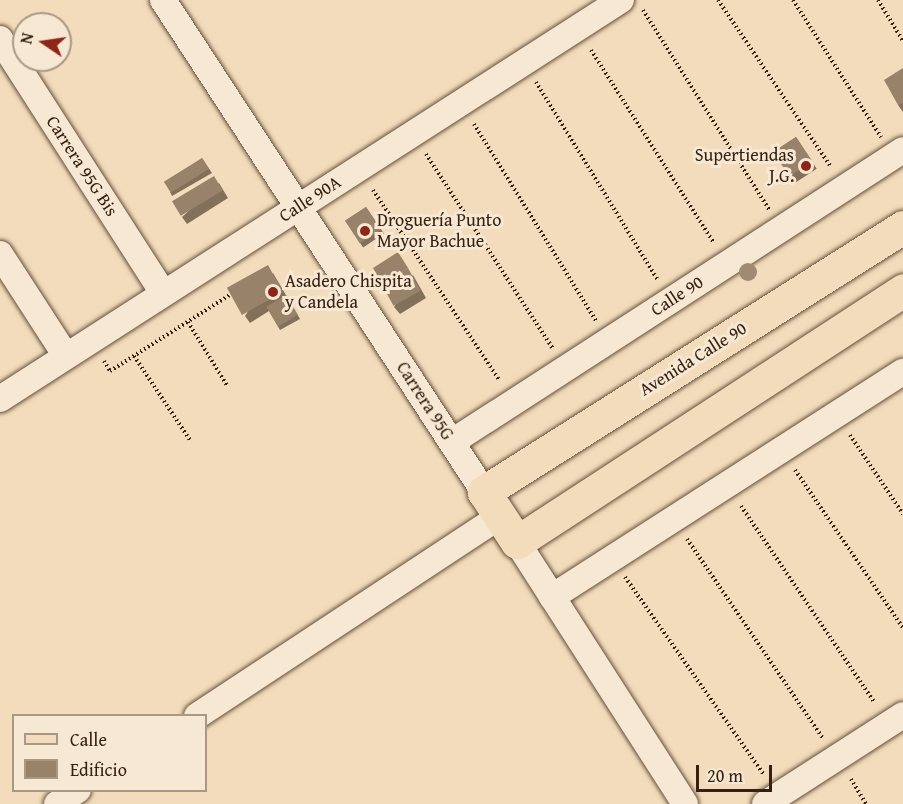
<!DOCTYPE html>
<html>
<head>
<meta charset="utf-8">
<style>
  body { margin:0 }
  #map { position:relative; width:903px; height:804px; overflow:hidden; background:#f2dcbb; font-family:"Gentium Book Plus",serif }
  div>[style] { position:absolute }
  [style*='--x'] { left:calc(var(--x)*1px); top:calc(var(--y)*1px); width:calc(var(--w)*1px); rotate:calc(var(--a)*1deg) }
  .path>* { height:4px; margin-top:-2px; transform-origin:0; background:repeating-linear-gradient(90deg,#362012 0 1.5px,transparent 0 4.5px) }
  .roads { filter:drop-shadow(0 0 2px #654f3c) drop-shadow(0 0 2px #654f3c) }
  .minor>* { height:26px; margin:-13px; padding:0 13px; transform-origin:13px; border-radius:13px; background:#f7e8d3 }
  .major>* { height:33px; margin:-16.5px; padding:0 16.5px; transform-origin:16.5px; border-radius:16.5px; background:#f2dcbb }
  .trees>* { width:18px; height:18px; margin:-9px; border-radius:50%; background:#a08a71 }
  .wall>* { inset:0; background:#83705b; transform-origin:0 0 }
  .building>* { inset:0; background:#98826a; transform-origin:0 0 }
  .dots>* { width:16px; height:16px; translate:-50% -50%; box-sizing:border-box; border:3px solid #f7e8d3; border-radius:50% }
  span { translate:-50% -50%; white-space:nowrap; text-align:center; line-height:1.15; -webkit-text-stroke:6px #f7e8d3; paint-order:stroke }
  .poi-label { font-size:18px; color:#362012 }
  .right { translate:-100% -50%; text-align:right }
  .left { translate:0 -50%; text-align:left }
  .street-label { font-size:18px; color:#362012 }
  .legend { position:absolute; left:12px; top:714px; width:195px; height:78px; box-sizing:border-box; background:#f7e8d3; border:2px solid #aa9886; margin:0; padding:8px 10px; list-style:none; font-size:18px; color:#362012 }
  .legend li { display:flex; align-items:center; gap:12px; height:30px }
  .legend b { width:30px; border:2px solid #aa9886 }
  .north { position:absolute; left:12px; top:12px; width:60px; height:60px; box-sizing:border-box; background:#f7e8d3; border:2px solid #aa9886; border-radius:50%; rotate:283deg; font-size:16px; font-weight:700; line-height:24px; text-align:center; color:#362012 }
  .north::after { content:''; display:block; margin:auto; width:21px; height:27px; background:#8f2418; clip-path:polygon(50% 0,100% 100%,50% 72%,0 100%) }
  .scale { position:absolute; left:696px; top:765px; width:76px; height:27px; box-sizing:border-box; border:3px solid #362012; border-top:0; padding-left:8px; font-size:18px; line-height:21px; white-space:nowrap; color:#362012; -webkit-text-stroke:4px #f7e8d3; paint-order:stroke }
</style>
</head>
<body>
<div id="map">
  <div class="path">
    <div style="--x:718;--y:0;--w:202;--a:55.9"></div>
    <div style="--x:793;--y:0;--w:163;--a:57.3"></div>
    <div style="--x:878;--y:0;--w:48;--a:58.6"></div>
    <div style="--x:643;--y:10;--w:236;--a:57.7"></div>
    <div style="--x:591;--y:50;--w:229;--a:57.5"></div>
    <div style="--x:536;--y:82;--w:233;--a:58.4"></div>
    <div style="--x:474;--y:124;--w:232;--a:58.2"></div>
    <div style="--x:426;--y:154;--w:233;--a:56.9"></div>
    <div style="--x:373;--y:190;--w:229;--a:56.4"></div>
    <div style="--x:188;--y:322;--w:76;--a:58.4"></div>
    <div style="--x:134;--y:356;--w:101;--a:56.3"></div>
    <div style="--x:104;--y:361;--w:12;--a:59"></div>
    <div style="--x:110;--y:371;--w:146;--a:-32.4"></div>
    <div style="--x:850;--y:435;--w:95;--a:56.1"></div>
    <div style="--x:795;--y:470;--w:191;--a:55.6"></div>
    <div style="--x:741;--y:506;--w:238;--a:55.8"></div>
    <div style="--x:687;--y:539;--w:241;--a:55.7"></div>
    <div style="--x:625;--y:577;--w:242;--a:54.9"></div>
    <div style="--x:851;--y:779;--w:29;--a:59"></div>
  </div>
  <div class="roads">
    <div class="minor">
      <div style="--x:163;--y:0;--w:587;--a:56.88"></div>
      <div style="--x:0;--y:39;--w:302;--a:57.3"></div>
      <div style="--x:0;--y:254;--w:121;--a:57.1"></div>
      <div style="--x:0;--y:399;--w:738;--a:-32.72"></div>
      <div style="--x:452;--y:442;--w:537;--a:-32.92"></div>
      <div style="--x:517;--y:542;--w:311;--a:57.3"></div>
      <div style="--x:552;--y:597;--w:417;--a:-32.7"></div>
      <div style="--x:197;--y:716;--w:363;--a:-33.4"></div>
      <div style="--x:57;--y:804;--w:25;--a:-34"></div>
      <div style="--x:765;--y:804;--w:164;--a:-32.8"></div>
    </div>
    <div class="major">
      <div style="--x:903;--y:227;--w:496;--a:147.7"></div>
      <div style="--x:484;--y:492;--w:60;--a:56.6"></div>
      <div style="--x:517;--y:542;--w:461;--a:-33.1"></div>
    </div>
  </div>
  <div class="trees">
    <div style="left:748px;top:272px"></div>
  </div>
  <div class="wall">
    <div style="clip-path:polygon(903px 68px,903px 112px,898px 105px)"></div>
    <div style="left:796px;top:137px;width:38px;height:27px;rotate:57deg"></div>
    <div style="clip-path:polygon(202px 158px,212px 173px,172px 196px,170px 192px)"></div>
    <div style="clip-path:polygon(219px 183px,228px 198px,187px 224px,182px 217px)"></div>
    <div style="left:366px;top:207px;width:32px;height:25px;rotate:56deg"></div>
    <div style="clip-path:polygon(273px 273px,300px 319px,280px 330px,269px 311px,250px 323px,245px 316px)"></div>
    <div style="clip-path:polygon(413px 275px,426px 298px,400px 314px,394px 307px)"></div>
  </div>
  <div class="building">
    <div style="clip-path:polygon(903px 68px,903px 103px,898px 105px,884px 80px)"></div>
    <div style="left:796px;top:137px;width:29px;height:27px;rotate:56deg"></div>
    <div style="left:202px;top:158px;width:13px;height:45px;rotate:58deg"></div>
    <div style="left:214px;top:176px;width:17px;height:49px;rotate:59deg"></div>
    <div style="left:366px;top:207px;width:27px;height:25px;rotate:57deg"></div>
    <div style="clip-path:polygon(398px 252px,410px 271px,408px 268px,382px 284px,373px 268px)"></div>
    <div style="left:268px;top:265px;width:31px;height:47px;rotate:61deg"></div>
    <div style="left:408px;top:268px;width:26px;height:31px;rotate:61deg"></div>
    <div style="left:286px;top:295px;width:23px;height:23px;rotate:59deg"></div>
  </div>
  <div class="dots">
    <div style="left:806px;top:166px;background:#8f2418"></div>
    <div style="left:365px;top:231px;background:#8f2418"></div>
    <div style="left:273px;top:292px;background:#8f2418"></div>
  </div>
  <div class="poi-label">
    <span class="right" style="left:794px;top:166px">Supertiendas<br>J.G.</span>
    <span class="left" style="left:377px;top:231px">Droguería Punto<br>Mayor Bachue</span>
    <span class="left" style="left:285px;top:292px">Asadero Chispita<br>y Candela</span>
  </div>
  <div class="street-label">
    <span style="left:82px;top:166px;rotate:57deg">Carrera 95G Bis</span>
    <span style="left:310px;top:199px;rotate:-33deg">Calle 90A</span>
    <span style="left:677px;top:296px;rotate:-33deg">Calle 90</span>
    <span style="left:693px;top:359px;rotate:-32deg">Avenida Calle 90</span>
    <span style="left:425px;top:401px;rotate:57deg">Carrera 95G</span>
  </div>
  <ul class="legend">
  <li><b style="height:8px;background:#f2dcbb"></b>Calle</li>
  <li><b style="height:16px;background:#98826a"></b>Edificio</li>
  </ul>
  <div class="north">N</div>
  <div class="scale">20 m</div>
</div>
</body>
</html>
